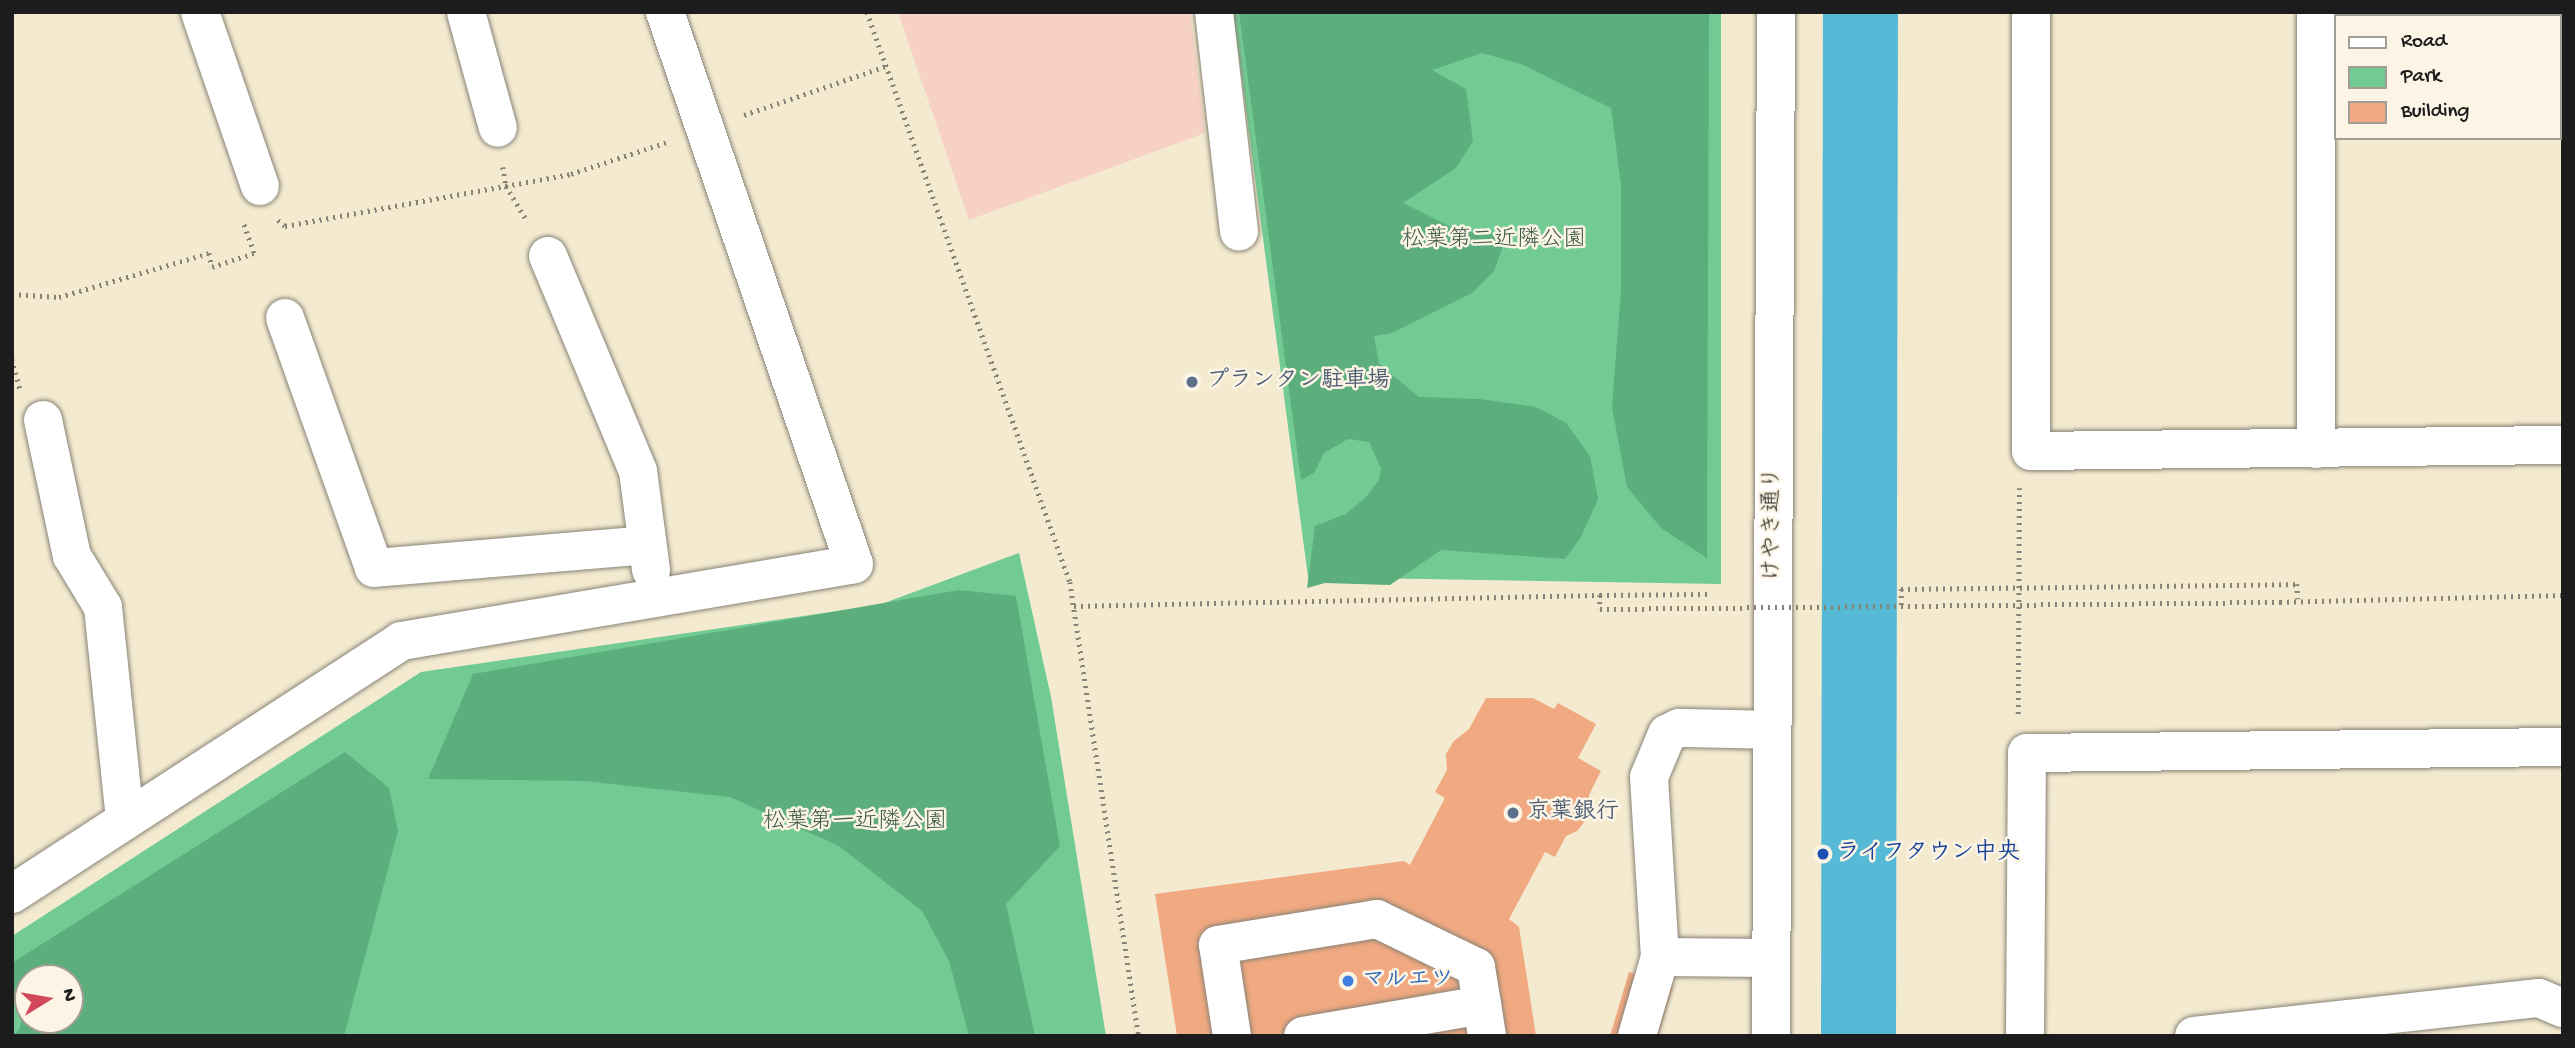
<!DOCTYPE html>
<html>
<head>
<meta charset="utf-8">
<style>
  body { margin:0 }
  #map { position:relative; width:2575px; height:1048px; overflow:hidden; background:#f3ead0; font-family:"Gochi Hand","Klee One",sans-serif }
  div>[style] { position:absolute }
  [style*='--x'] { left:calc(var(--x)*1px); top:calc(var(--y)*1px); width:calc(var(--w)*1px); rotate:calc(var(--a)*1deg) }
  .built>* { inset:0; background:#f7d1c6 }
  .green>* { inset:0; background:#71cb93 }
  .forest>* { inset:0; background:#5caf7d }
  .river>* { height:75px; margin:-37.5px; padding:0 37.5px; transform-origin:37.5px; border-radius:37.5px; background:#56b9d5 }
  .building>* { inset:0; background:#f0a981 }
  .path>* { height:4.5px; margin-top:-2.25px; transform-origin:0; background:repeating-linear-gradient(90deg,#888376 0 2px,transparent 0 7px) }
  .roads { filter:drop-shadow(0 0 2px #888376) drop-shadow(0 0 2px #888376) }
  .minor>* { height:38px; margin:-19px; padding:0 19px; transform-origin:19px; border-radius:19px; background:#fff }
  .path-bridge>* { height:4.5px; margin-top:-2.25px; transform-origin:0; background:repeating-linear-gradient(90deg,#888376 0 2px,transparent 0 7px) }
  .dots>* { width:19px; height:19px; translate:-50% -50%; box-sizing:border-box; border:4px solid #fcf5e5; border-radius:50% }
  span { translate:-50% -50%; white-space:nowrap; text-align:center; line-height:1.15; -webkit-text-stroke:5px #fcf5e5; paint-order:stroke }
  .park-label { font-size:23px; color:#3a5946 }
  .service-label { font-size:23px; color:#4e5e75; font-weight:700 }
  .left { translate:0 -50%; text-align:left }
  .street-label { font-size:23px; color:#1c1c1c }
  .transit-label { font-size:23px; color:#164399; font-weight:700 }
  .shop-label { font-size:23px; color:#366cbe; font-weight:700 }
  .frame { position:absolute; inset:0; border:14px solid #1c1c1c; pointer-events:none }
  .legend { position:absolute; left:2334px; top:14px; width:228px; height:126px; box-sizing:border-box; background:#fcf5e5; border:2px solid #a29e95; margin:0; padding:9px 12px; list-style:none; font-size:21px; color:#1c1c1c }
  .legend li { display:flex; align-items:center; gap:14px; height:35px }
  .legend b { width:35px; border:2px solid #a29e95 }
  .north { position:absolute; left:14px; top:964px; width:70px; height:70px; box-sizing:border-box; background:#fcf5e5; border:2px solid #a29e95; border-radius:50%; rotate:79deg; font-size:19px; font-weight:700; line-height:28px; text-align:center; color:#1c1c1c }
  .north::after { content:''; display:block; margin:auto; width:24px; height:32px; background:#d1495b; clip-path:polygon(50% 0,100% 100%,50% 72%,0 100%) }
</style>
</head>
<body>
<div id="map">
  <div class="built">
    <div style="clip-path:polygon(898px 12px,1190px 12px,1205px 133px,969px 220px)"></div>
  </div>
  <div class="green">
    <div style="clip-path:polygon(1233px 12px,1721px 12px,1721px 584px,1308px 577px)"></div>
    <div style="clip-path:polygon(evenodd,1019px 553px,1051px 697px,1106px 1036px,12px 1036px,12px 936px,421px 672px,879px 605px,1019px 553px,28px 978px,70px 978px,70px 1020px,28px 1020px,28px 978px)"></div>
  </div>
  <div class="forest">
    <div style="clip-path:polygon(1239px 12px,1709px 12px,1707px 558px,1661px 528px,1627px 487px,1612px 407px,1621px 290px,1621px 184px,1611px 108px,1521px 64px,1482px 53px,1432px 70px,1466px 89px,1473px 141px,1456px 168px,1403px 203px,1459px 231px,1492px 234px,1503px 246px,1494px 271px,1472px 293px,1392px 333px,1374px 336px,1379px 364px,1419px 397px,1479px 399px,1536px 407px,1566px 423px,1590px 456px,1598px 499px,1581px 537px,1565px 559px,1441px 550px,1390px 585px,1325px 583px,1307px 588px,1315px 526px,1346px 514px,1366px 497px,1379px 480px,1381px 468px,1369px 442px,1348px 439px,1324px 453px,1314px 473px,1301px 480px)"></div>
    <div style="clip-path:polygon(959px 590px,1016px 596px,1060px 846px,1006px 904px,1035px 1036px,969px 1036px,949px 961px,922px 911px,839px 846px,730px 797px,584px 781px,428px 779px,473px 674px)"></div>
    <div style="clip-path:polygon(evenodd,345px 752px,389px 788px,398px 831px,344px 1036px,12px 1036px,19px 1030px,27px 999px,12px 995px,12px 963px,345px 752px,28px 978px,70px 978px,70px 1020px,28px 1020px,28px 978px)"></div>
  </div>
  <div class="river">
    <div style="--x:1858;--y:1036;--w:1024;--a:-89.89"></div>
  </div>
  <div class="building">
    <div style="clip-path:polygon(1486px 698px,1533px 698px,1554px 709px,1558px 703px,1596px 724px,1578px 758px,1601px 771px,1589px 795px,1590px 806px,1586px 820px,1577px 831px,1566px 836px,1555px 857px,1545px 852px,1509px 919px,1519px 927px,1536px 1036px,1177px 1036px,1155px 894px,1404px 861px,1410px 865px,1445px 798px,1435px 792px,1447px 770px,1446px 754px,1454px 741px,1469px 729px)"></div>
    <div style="clip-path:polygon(1629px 972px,1673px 987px,1658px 1036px,1610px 1036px)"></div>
  </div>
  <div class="path">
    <div style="--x:867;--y:12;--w:605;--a:70.4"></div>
    <div style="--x:1070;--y:582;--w:459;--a:81.4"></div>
    <div style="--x:744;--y:115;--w:150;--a:-19"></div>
    <div style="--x:503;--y:167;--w:19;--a:81"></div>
    <div style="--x:506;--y:186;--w:42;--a:58.6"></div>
    <div style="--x:278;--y:220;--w:9;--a:41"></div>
    <div style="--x:285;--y:226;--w:291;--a:-10.3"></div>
    <div style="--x:571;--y:174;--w:101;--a:-18.4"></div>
    <div style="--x:12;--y:294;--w:47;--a:3.7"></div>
    <div style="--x:59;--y:297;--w:156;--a:-16.3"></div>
    <div style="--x:209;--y:253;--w:14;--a:78"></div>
    <div style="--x:212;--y:267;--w:44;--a:-18.4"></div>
    <div style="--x:254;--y:253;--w:33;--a:-110"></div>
    <div style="--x:12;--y:359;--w:31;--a:75"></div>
    <div style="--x:1600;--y:595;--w:108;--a:-0.5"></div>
    <div style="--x:2280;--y:602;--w:283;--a:-1.4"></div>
    <div style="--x:1901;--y:605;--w:16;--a:-90"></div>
    <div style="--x:1901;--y:589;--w:396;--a:-0.7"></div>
    <div style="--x:2297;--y:584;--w:15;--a:86"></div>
    <div style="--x:1074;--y:606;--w:526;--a:-1.2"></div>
    <div style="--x:1600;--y:595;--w:14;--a:90"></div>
    <div style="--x:2018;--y:714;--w:226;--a:-89.7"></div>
  </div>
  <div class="roads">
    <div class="minor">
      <div style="--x:200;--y:12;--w:184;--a:71"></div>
      <div style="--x:466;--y:12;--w:120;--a:74.6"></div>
      <div style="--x:1214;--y:12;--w:221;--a:83.5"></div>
      <div style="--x:2031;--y:12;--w:439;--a:90"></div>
      <div style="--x:2031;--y:451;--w:532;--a:-0.65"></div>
      <div style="--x:548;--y:256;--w:233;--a:67.3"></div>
      <div style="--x:638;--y:471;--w:100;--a:82.5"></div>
      <div style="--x:285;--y:318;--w:265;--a:70.4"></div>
      <div style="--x:374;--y:568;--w:274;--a:-4.8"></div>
      <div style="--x:43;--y:420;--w:139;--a:78"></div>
      <div style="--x:72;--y:556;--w:60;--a:58.7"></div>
      <div style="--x:103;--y:607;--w:214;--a:84.1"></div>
      <div style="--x:2316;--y:449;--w:437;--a:-90"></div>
      <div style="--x:12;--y:894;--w:464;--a:-33"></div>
      <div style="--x:401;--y:641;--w:459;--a:-9.6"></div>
      <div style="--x:854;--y:564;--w:583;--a:-108.9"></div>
      <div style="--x:1660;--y:957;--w:111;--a:0.5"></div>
      <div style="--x:1232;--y:1036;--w:92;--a:-98.7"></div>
      <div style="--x:1218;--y:945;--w:161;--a:-9.3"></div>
      <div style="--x:1377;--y:919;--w:110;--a:25.9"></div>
      <div style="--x:1476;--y:967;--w:70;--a:80.9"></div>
      <div style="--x:1303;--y:1036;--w:182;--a:-9.8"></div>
      <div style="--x:1637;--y:1036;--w:82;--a:-73.8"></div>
      <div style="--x:1660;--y:957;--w:180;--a:-93.5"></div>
      <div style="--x:1649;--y:777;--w:47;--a:-67.3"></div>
      <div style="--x:1667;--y:734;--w:13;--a:-27"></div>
      <div style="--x:1679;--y:728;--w:93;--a:1.2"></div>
      <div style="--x:1771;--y:1036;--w:1024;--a:-89.72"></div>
      <div style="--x:2025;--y:1036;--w:283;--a:-89.6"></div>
      <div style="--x:2027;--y:753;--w:536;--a:-0.64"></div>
      <div style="--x:2194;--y:1036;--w:347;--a:-6.3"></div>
      <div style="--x:2539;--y:998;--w:26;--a:23"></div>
    </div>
  </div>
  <div class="path-bridge">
    <div style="--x:1600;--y:609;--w:680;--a:-0.59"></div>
  </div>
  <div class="dots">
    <div style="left:1192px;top:382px;background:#5c6f8a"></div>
    <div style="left:1513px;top:813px;background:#5c6f8a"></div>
    <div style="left:1823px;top:854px;background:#1a4fb4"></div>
    <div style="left:1348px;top:981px;background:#3f7fe0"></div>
  </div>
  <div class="park-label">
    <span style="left:1494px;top:241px">松葉第二近隣公園</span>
    <span style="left:855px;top:823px">松葉第一近隣公園</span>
  </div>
  <div class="service-label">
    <span class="left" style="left:1206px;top:382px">プランタン駐車場</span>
    <span class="left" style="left:1527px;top:813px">京葉銀行</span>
  </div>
  <div class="street-label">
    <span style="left:1774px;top:524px;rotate:-90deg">けやき通り</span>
  </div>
  <div class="transit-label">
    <span class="left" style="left:1837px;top:854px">ライフタウン中央</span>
  </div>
  <div class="shop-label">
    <span class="left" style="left:1362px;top:981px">マルエツ</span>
  </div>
  <div class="frame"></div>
  <ul class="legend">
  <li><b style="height:9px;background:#fff"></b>Road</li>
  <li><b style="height:19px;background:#71cb93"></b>Park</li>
  <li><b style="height:19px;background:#f0a981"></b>Building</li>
  </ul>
  <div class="north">N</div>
</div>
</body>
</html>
